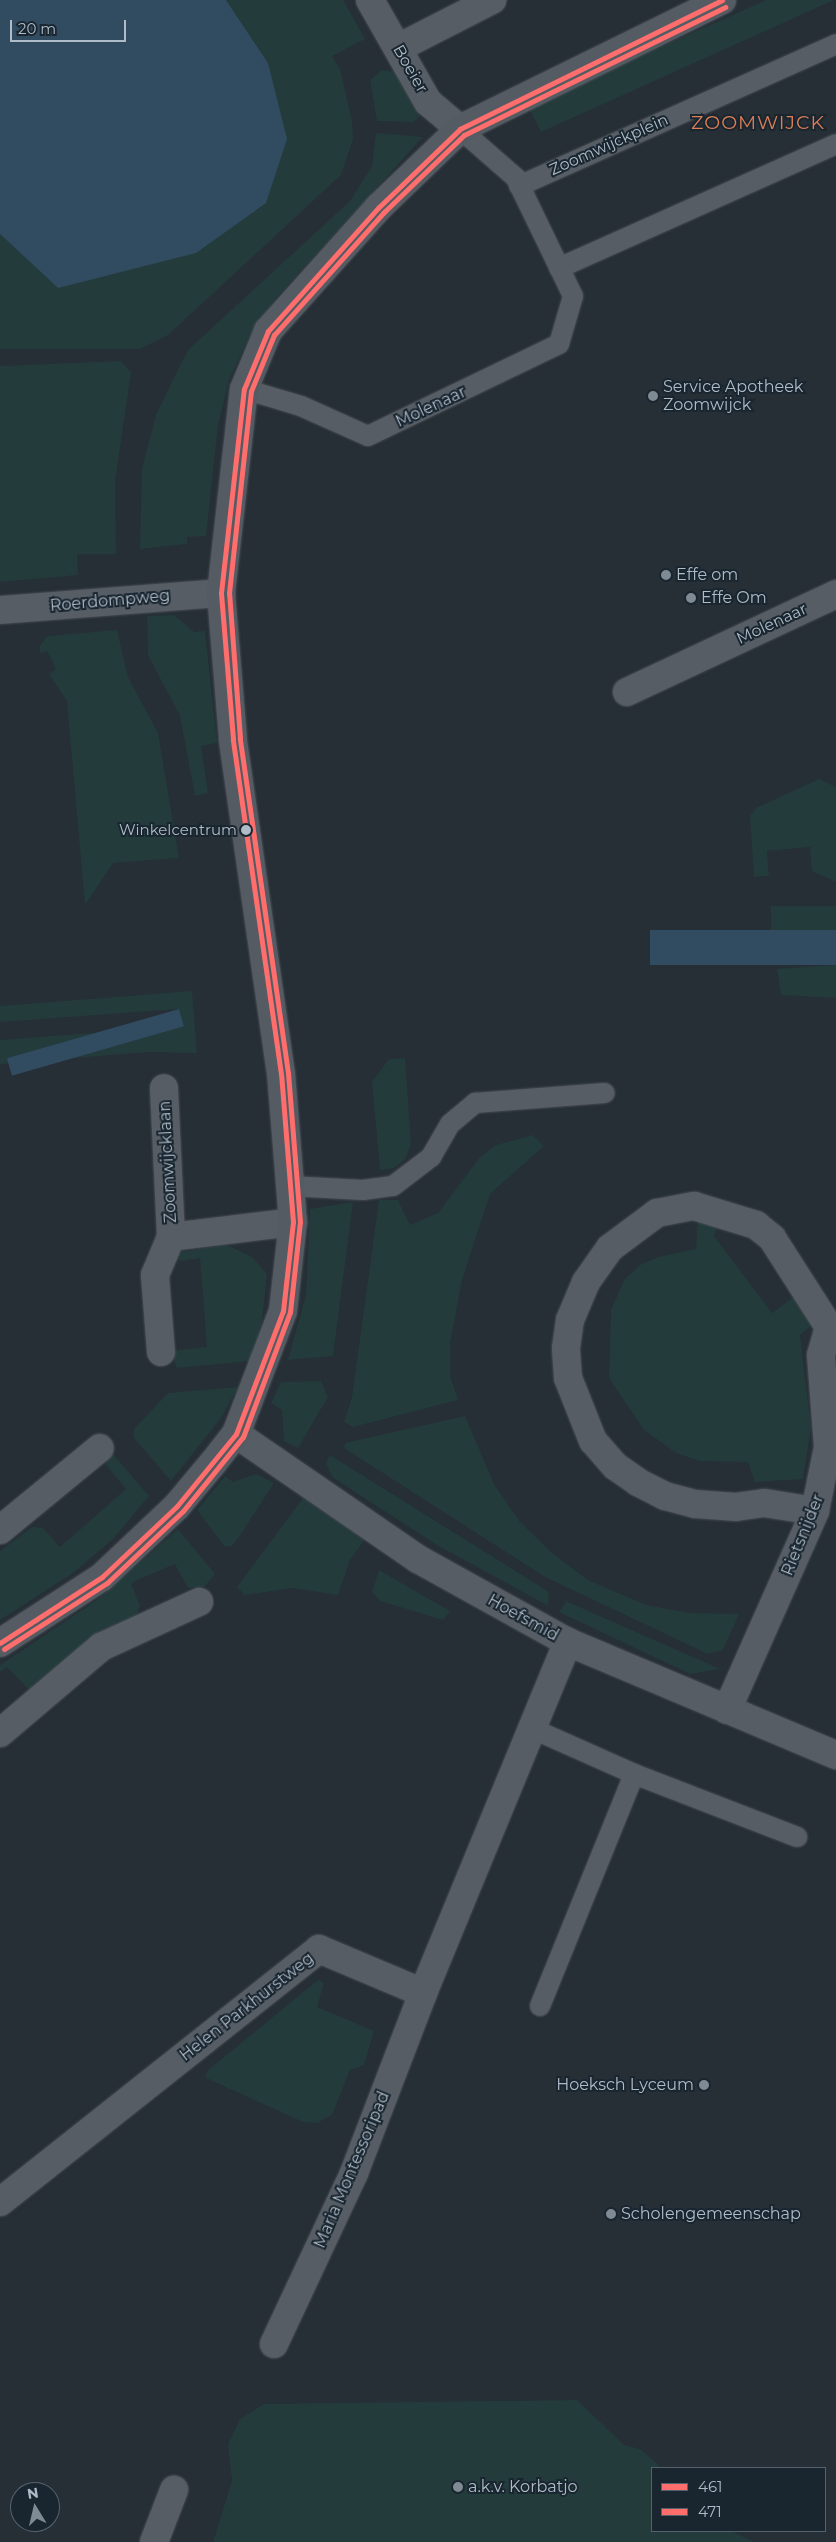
<!DOCTYPE html>
<html>
<head>
<meta charset="utf-8">
<style>
  body { margin:0 }
  #map { position:relative; width:836px; height:2542px; overflow:hidden; background:#262e36; font-family:Montserrat,sans-serif }
  div>[style] { position:absolute }
  [style*='--x'] { left:calc(var(--x)*1px); top:calc(var(--y)*1px); width:calc(var(--w)*1px); rotate:calc(var(--a)*1deg) }
  .green>* { inset:0; background:#233b3b; transform-origin:0 0 }
  .water>* { inset:0; background:#314b61; transform-origin:0 0 }
  .roads { filter:drop-shadow(0 0 1px #444a50) drop-shadow(0 0 1px #444a50) }
  .lane>* { height:20px; margin:-10px; padding:0 10px; transform-origin:10px; border-radius:10px; background:#565d64 }
  .street>* { height:28px; margin:-14px; padding:0 14px; transform-origin:14px; border-radius:14px; background:#565d64 }
  .secondary>* { height:28px; margin:-14px; padding:0 14px; transform-origin:14px; border-radius:14px; background:#555b62 }
  .bus-1>* { height:5px; margin:-2.5px; padding:0 2.5px; transform-origin:2.5px; border-radius:2.5px; background:#ff6d6d }
  .bus-2>* { height:5px; margin:-2.5px; padding:0 2.5px; transform-origin:2.5px; border-radius:2.5px; background:#ff6d6d }
  .dots>* { width:14px; height:14px; translate:-50% -50%; box-sizing:border-box; border:2px solid #192630; border-radius:50% }
  span { translate:-50% -50%; white-space:nowrap; text-align:center; line-height:1.15; -webkit-text-stroke:4px #192630; paint-order:stroke }
  .bus-label { font-size:15px; color:#afbcc8 }
  .right { translate:-100% -50%; text-align:right }
  .street-label { font-size:16px; color:#afbcc8 }
  .poi-label { font-size:16px; color:#afbcc8 }
  .left { translate:0 -50%; text-align:left }
  .quarter-label { font-size:19px; color:#dd7e55; letter-spacing:1px }
  .legend { position:absolute; left:651px; top:2467px; width:175px; height:65px; box-sizing:border-box; background:#192630; border:1px solid #55626d; margin:0; padding:6px 9px; list-style:none; font-size:15px; color:#afbcc8 }
  .legend li { display:flex; align-items:center; gap:10px; height:25px }
  .legend b { width:25px; border:1px solid #55626d }
  .north { position:absolute; left:10px; top:2482px; width:50px; height:50px; box-sizing:border-box; background:#192630; border:1px solid #55626d; border-radius:50%; rotate:351deg; font-size:14px; font-weight:700; line-height:20px; text-align:center; color:#afbcc8 }
  .north::after { content:''; display:block; margin:auto; width:18px; height:22px; background:#7f8a95; clip-path:polygon(50% 0,100% 100%,50% 72%,0 100%) }
  .scale { position:absolute; left:10px; top:20px; width:116px; height:22px; box-sizing:border-box; border:2px solid #afbcc8; border-top:0; padding-left:6px; font-size:15px; line-height:18px; white-space:nowrap; color:#afbcc8; -webkit-text-stroke:4px #192630; paint-order:stroke }
</style>
</head>
<body>
<div id="map">
  <div class="green">
    <div style="clip-path:polygon(226px 0,343px 0,365px 39px,332px 56px,340px 69px,352px 121px,353px 139px,341px 175px,168px 335px,140px 349px,0 349px,0 234px,58px 288px,268px 63px)"></div>
    <div style="clip-path:polygon(766px 0,834px 0,541px 132px,528px 106px)"></div>
    <div style="clip-path:polygon(382px 70px,395px 72px,420px 116px,413px 122px,377px 121px,370px 80px)"></div>
    <div style="clip-path:polygon(376px 133px,423px 137px,277px 297px,250px 335px,229px 380px,218px 425px,206px 536px,187px 537px,187px 544px,140px 549px,142px 469px,156px 415px,181px 363px,189px 349px,350px 201px,372px 166px)"></div>
    <div style="clip-path:polygon(121px 361px,131px 372px,115px 482px,116px 554px,77px 554px,78px 575px,0 582px,0 366px)"></div>
    <div style="clip-path:polygon(174px 615px,194px 632px,205px 631px,217px 743px,201px 746px,208px 793px,195px 796px,180px 716px,148px 655px,147px 616px)"></div>
    <div style="clip-path:polygon(117px 630px,128px 677px,158px 733px,179px 858px,113px 863px,85px 905px,67px 701px,49px 674px,56px 669px,47px 651px,41px 653px,39px 647px,47px 636px)"></div>
    <div style="clip-path:polygon(819px 779px,836px 787px,836px 882px,812px 871px,810px 847px,767px 851px,769px 876px,754px 877px,750px 816px,756px 808px)"></div>
    <div style="left:836px;top:906px;width:24px;height:65px;rotate:90deg"></div>
    <div style="clip-path:polygon(836px 965px,836px 998px,781px 995px,777px 969px)"></div>
    <div style="clip-path:polygon(192px 991px,197px 1053px,148px 1052px,0 1064px,0 1040px,184px 1026px,179px 1009px,0 1022px,0 1006px)"></div>
    <div style="clip-path:polygon(405px 1058px,411px 1144px,405px 1160px,394px 1168px,380px 1170px,372px 1082px,389px 1059px)"></div>
    <div style="clip-path:polygon(533px 1135px,544px 1146px,490px 1194px,462px 1280px,450px 1344px,450px 1376px,458px 1400px,353px 1427px,344px 1422px,352px 1397px,379px 1200px,398px 1200px,410px 1225px,438px 1213px,480px 1157px,496px 1145px)"></div>
    <div style="clip-path:polygon(353px 1202px,333px 1356px,288px 1360px,306px 1295px,310px 1209px)"></div>
    <div style="clip-path:polygon(698px 1217px,718px 1222px,714px 1236px,772px 1313px,798px 1294px,815px 1322px,800px 1335px,811px 1428px,803px 1479px,755px 1482px,748px 1462px,700px 1461px,676px 1453px,644px 1430px,609px 1378px,611px 1310px,624px 1280px,640px 1265px,658px 1257px,696px 1249px)"></div>
    <div style="clip-path:polygon(227px 1245px,252px 1257px,267px 1274px,262px 1322px,250px 1361px,177px 1368px,170px 1351px,207px 1347px,200px 1258px,180px 1261px,175px 1253px)"></div>
    <div style="clip-path:polygon(321px 1381px,328px 1397px,298px 1448px,284px 1441px,282px 1410px,271px 1403px,281px 1382px)"></div>
    <div style="clip-path:polygon(238px 1387px,221px 1418px,171px 1481px,134px 1438px,134px 1429px,168px 1393px)"></div>
    <div style="clip-path:polygon(465px 1416px,494px 1484px,520px 1522px,552px 1553px,588px 1580px,646px 1605px,689px 1613px,739px 1614px,723px 1650px,708px 1654px,545px 1577px,344px 1448px,345px 1443px)"></div>
    <div style="clip-path:polygon(113px 1454px,149px 1496px,113px 1539px,73px 1573px,0 1620px,0 1551px,32px 1527px,43px 1528px,60px 1547px,126px 1489px,105px 1464px)"></div>
    <div style="clip-path:polygon(330px 1455px,549px 1592px,548px 1606px,437px 1545px,332px 1477px,326px 1463px)"></div>
    <div style="clip-path:polygon(256px 1474px,274px 1483px,239px 1537px,232px 1546px,224px 1546px,197px 1510px,225px 1476px,233px 1482px)"></div>
    <div style="clip-path:polygon(303px 1498px,365px 1539px,350px 1560px,338px 1595px,292px 1588px,245px 1595px,237px 1587px)"></div>
    <div style="clip-path:polygon(178px 1529px,215px 1574px,204px 1587px,188px 1588px,175px 1564px,137px 1580px,131px 1584px,140px 1605px,137px 1614px,29px 1690px,7px 1667px,0 1672px,0 1665px,97px 1600px)"></div>
    <div style="clip-path:polygon(379px 1570px,450px 1611px,443px 1620px,380px 1601px,372px 1592px)"></div>
    <div style="clip-path:polygon(566px 1601px,720px 1669px,690px 1674px,559px 1612px)"></div>
    <div style="clip-path:polygon(318px 1980px,324px 1983px,317px 2007px,374px 2031px,364px 2065px,350px 2070px,332px 2115px,317px 2123px,303px 2122px,206px 2078px,207px 2071px)"></div>
    <div style="clip-path:polygon(577px 2400px,624px 2445px,640px 2449px,662px 2468px,652px 2468px,652px 2531px,731px 2531px,754px 2542px,213px 2542px,232px 2481px,228px 2444px,240px 2419px,264px 2404px)"></div>
  </div>
  <div class="water">
    <div style="clip-path:polygon(0 0,226px 0,268px 63px,287px 139px,266px 203px,196px 253px,58px 288px,0 234px)"></div>
    <div style="left:836px;top:930px;width:35px;height:186px;rotate:90deg"></div>
    <div style="left:179px;top:1009px;width:18px;height:179px;rotate:74deg"></div>
  </div>
  <div class="roads">
    <div class="lane">
      <div style="--x:519;--y:186;--w:347;--a:-24.1"></div>
      <div style="--x:559;--y:268;--w:303;--a:-24.1"></div>
      <div style="--x:244;--y:389;--w:59;--a:16.6"></div>
      <div style="--x:301;--y:406;--w:73;--a:24.1"></div>
      <div style="--x:368;--y:436;--w:212;--a:-25.7"></div>
      <div style="--x:559;--y:344;--w:50;--a:-73.7"></div>
      <div style="--x:573;--y:296;--w:131;--a:-115.8"></div>
      <div style="--x:516;--y:178;--w:74;--a:-138.8"></div>
      <div style="--x:289;--y:1186;--w:74;--a:3.1"></div>
      <div style="--x:363;--y:1190;--w:30;--a:-8"></div>
      <div style="--x:393;--y:1186;--w:48;--a:-37.3"></div>
      <div style="--x:431;--y:1157;--w:38;--a:-60"></div>
      <div style="--x:450;--y:1124;--w:33;--a:-40"></div>
      <div style="--x:475;--y:1103;--w:130;--a:-4.4"></div>
      <div style="--x:533;--y:1729;--w:111;--a:24"></div>
      <div style="--x:634;--y:1774;--w:175;--a:21.1"></div>
      <div style="--x:540;--y:2006;--w:250;--a:-67.9"></div>
    </div>
    <div class="street">
      <div style="--x:370;--y:0;--w:117;--a:60.4"></div>
      <div style="--x:428;--y:102;--w:42;--a:40.2"></div>
      <div style="--x:398;--y:48;--w:106;--a:-27.1"></div>
      <div style="--x:0;--y:610;--w:222;--a:-4.4"></div>
      <div style="--x:627;--y:692;--w:231;--a:-25.1"></div>
      <div style="--x:171;--y:1237;--w:123;--a:-7"></div>
      <div style="--x:161;--y:1352;--w:77;--a:-94.5"></div>
      <div style="--x:155;--y:1275;--w:41;--a:-67.2"></div>
      <div style="--x:171;--y:1237;--w:149;--a:-92.7"></div>
      <div style="--x:236;--y:1434;--w:221;--a:34.5"></div>
      <div style="--x:418;--y:1559;--w:171;--a:29"></div>
      <div style="--x:568;--y:1642;--w:291;--a:22.9"></div>
      <div style="--x:815;--y:1511;--w:52;--a:-171.1"></div>
      <div style="--x:764;--y:1503;--w:28;--a:172"></div>
      <div style="--x:736;--y:1507;--w:41;--a:-175.8"></div>
      <div style="--x:695;--y:1504;--w:31;--a:-165"></div>
      <div style="--x:665;--y:1496;--w:30;--a:-153"></div>
      <div style="--x:638;--y:1482;--w:28;--a:-145"></div>
      <div style="--x:615;--y:1466;--w:33;--a:-131"></div>
      <div style="--x:593;--y:1441;--w:68;--a:-111.6"></div>
      <div style="--x:568;--y:1378;--w:30;--a:-94"></div>
      <div style="--x:566;--y:1348;--w:28;--a:-82"></div>
      <div style="--x:570;--y:1320;--w:41;--a:-67.2"></div>
      <div style="--x:586;--y:1282;--w:42;--a:-54.8"></div>
      <div style="--x:610;--y:1248;--w:59;--a:-36.7"></div>
      <div style="--x:657;--y:1213;--w:38;--a:-11"></div>
      <div style="--x:694;--y:1206;--w:65;--a:17"></div>
      <div style="--x:756;--y:1225;--w:21;--a:39"></div>
      <div style="--x:772;--y:1238;--w:106;--a:57.4"></div>
      <div style="--x:0;--y:1530;--w:129;--a:-39.4"></div>
      <div style="--x:727;--y:1710;--w:218;--a:-66.1"></div>
      <div style="--x:815;--y:1511;--w:65;--a:-78.5"></div>
      <div style="--x:828;--y:1447;--w:92;--a:-94.4"></div>
      <div style="--x:821;--y:1355;--w:29;--a:-74"></div>
      <div style="--x:829;--y:1327;--w:7;--a:-8"></div>
      <div style="--x:0;--y:1733;--w:133;--a:-40.4"></div>
      <div style="--x:101;--y:1647;--w:108;--a:-24.7"></div>
      <div style="--x:0;--y:2202;--w:407;--a:-38.4"></div>
      <div style="--x:319;--y:1949;--w:113;--a:22.9"></div>
      <div style="--x:423;--y:1993;--w:380;--a:-67.6"></div>
      <div style="--x:274;--y:2344;--w:189;--a:-64.9"></div>
      <div style="--x:354;--y:2173;--w:193;--a:-69"></div>
      <div style="--x:154;--y:2542;--w:56;--a:-69"></div>
    </div>
    <div class="secondary">
      <div style="--x:0;--y:1643;--w:121;--a:-32.9"></div>
      <div style="--x:102;--y:1577;--w:103;--a:-43.4"></div>
      <div style="--x:177;--y:1506;--w:56;--a:-50.1"></div>
      <div style="--x:213;--y:1463;--w:37;--a:-52"></div>
      <div style="--x:236;--y:1434;--w:132;--a:-69.1"></div>
      <div style="--x:283;--y:1311;--w:90;--a:-83.6"></div>
      <div style="--x:293;--y:1222;--w:148;--a:-94.6"></div>
      <div style="--x:281;--y:1074;--w:338;--a:-98.2"></div>
      <div style="--x:233;--y:739;--w:146;--a:-94.7"></div>
      <div style="--x:221;--y:593;--w:205;--a:-83.6"></div>
      <div style="--x:244;--y:389;--w:63;--a:-67.5"></div>
      <div style="--x:268;--y:331;--w:166;--a:-48.2"></div>
      <div style="--x:379;--y:207;--w:112;--a:-43.9"></div>
      <div style="--x:460;--y:129;--w:292;--a:-26.2"></div>
    </div>
  </div>
  <div class="bus-1">
    <div style="--x:0;--y:1643;--w:121;--a:-32.9"></div>
    <div style="--x:102;--y:1577;--w:103;--a:-43.4"></div>
    <div style="--x:177;--y:1506;--w:93;--a:-50.7"></div>
    <div style="--x:236;--y:1434;--w:132;--a:-69.1"></div>
    <div style="--x:283;--y:1311;--w:90;--a:-83.6"></div>
    <div style="--x:293;--y:1222;--w:148;--a:-94.6"></div>
    <div style="--x:281;--y:1074;--w:338;--a:-98.2"></div>
    <div style="--x:233;--y:739;--w:146;--a:-94.7"></div>
    <div style="--x:221;--y:593;--w:205;--a:-83.6"></div>
    <div style="--x:244;--y:389;--w:63;--a:-67.5"></div>
    <div style="--x:268;--y:331;--w:166;--a:-48.2"></div>
    <div style="--x:379;--y:207;--w:112;--a:-43.9"></div>
    <div style="--x:460;--y:129;--w:292;--a:-26.2"></div>
  </div>
  <div class="bus-2">
    <div style="--x:4;--y:1649;--w:122;--a:-32.7"></div>
    <div style="--x:107;--y:1583;--w:105;--a:-43.5"></div>
    <div style="--x:183;--y:1511;--w:95;--a:-51"></div>
    <div style="--x:243;--y:1437;--w:134;--a:-69.4"></div>
    <div style="--x:290;--y:1312;--w:91;--a:-83.7"></div>
    <div style="--x:300;--y:1222;--w:149;--a:-94.6"></div>
    <div style="--x:288;--y:1073;--w:338;--a:-98.2"></div>
    <div style="--x:240;--y:738;--w:145;--a:-94.3"></div>
    <div style="--x:229;--y:593;--w:203;--a:-83.8"></div>
    <div style="--x:251;--y:391;--w:61;--a:-67.7"></div>
    <div style="--x:274;--y:335;--w:165;--a:-48.2"></div>
    <div style="--x:384;--y:212;--w:111;--a:-43.9"></div>
    <div style="--x:464;--y:135;--w:291;--a:-26.1"></div>
  </div>
  <div class="dots">
    <div style="left:653px;top:396px;background:#7f8a95"></div>
    <div style="left:666px;top:575px;background:#7f8a95"></div>
    <div style="left:691px;top:598px;background:#7f8a95"></div>
    <div style="left:246px;top:830px;background:#afbcc8"></div>
    <div style="left:704px;top:2085px;background:#7f8a95"></div>
    <div style="left:611px;top:2214px;background:#7f8a95"></div>
    <div style="left:458px;top:2487px;background:#7f8a95"></div>
  </div>
  <div class="bus-label">
    <span class="right" style="left:237px;top:830px">Winkelcentrum</span>
  </div>
  <div class="street-label">
    <span style="left:410px;top:69px;rotate:60deg">Boeier</span>
    <span style="left:609px;top:145px;rotate:-24deg">Zoomwijckplein</span>
    <span style="left:431px;top:407px;rotate:-25deg">Molenaar</span>
    <span style="left:110px;top:601px;rotate:-5deg">Roerdompweg</span>
    <span style="left:772px;top:624px;rotate:-25deg">Molenaar</span>
    <span style="left:168px;top:1162px;rotate:-93deg">Zoomwijcklaan</span>
    <span style="left:803px;top:1535px;rotate:-68deg">Rietsnijder</span>
    <span style="left:523px;top:1618px;rotate:29deg">Hoefsmid</span>
    <span style="left:247px;top:2007px;rotate:-38deg">Helen Parkhurstweg</span>
    <span style="left:352px;top:2170px;rotate:-67deg">Maria Montessoripad</span>
  </div>
  <div class="poi-label">
    <span class="left" style="left:663px;top:396px">Service Apotheek<br>Zoomwijck</span>
    <span class="left" style="left:676px;top:575px">Effe om</span>
    <span class="left" style="left:701px;top:598px">Effe Om</span>
    <span class="right" style="left:694px;top:2085px">Hoeksch Lyceum</span>
    <span class="left" style="left:621px;top:2214px">Scholengemeenschap</span>
    <span class="left" style="left:468px;top:2487px">a.k.v. Korbatjo</span>
  </div>
  <div class="quarter-label">
    <span style="left:758px;top:123px">ZOOMWIJCK</span>
  </div>
  <ul class="legend">
  <li><b style="height:6px;background:#ff6d6d"></b>461</li>
  <li><b style="height:6px;background:#ff6d6d"></b>471</li>
  </ul>
  <div class="north">N</div>
  <div class="scale">20 m</div>
</div>
</body>
</html>
